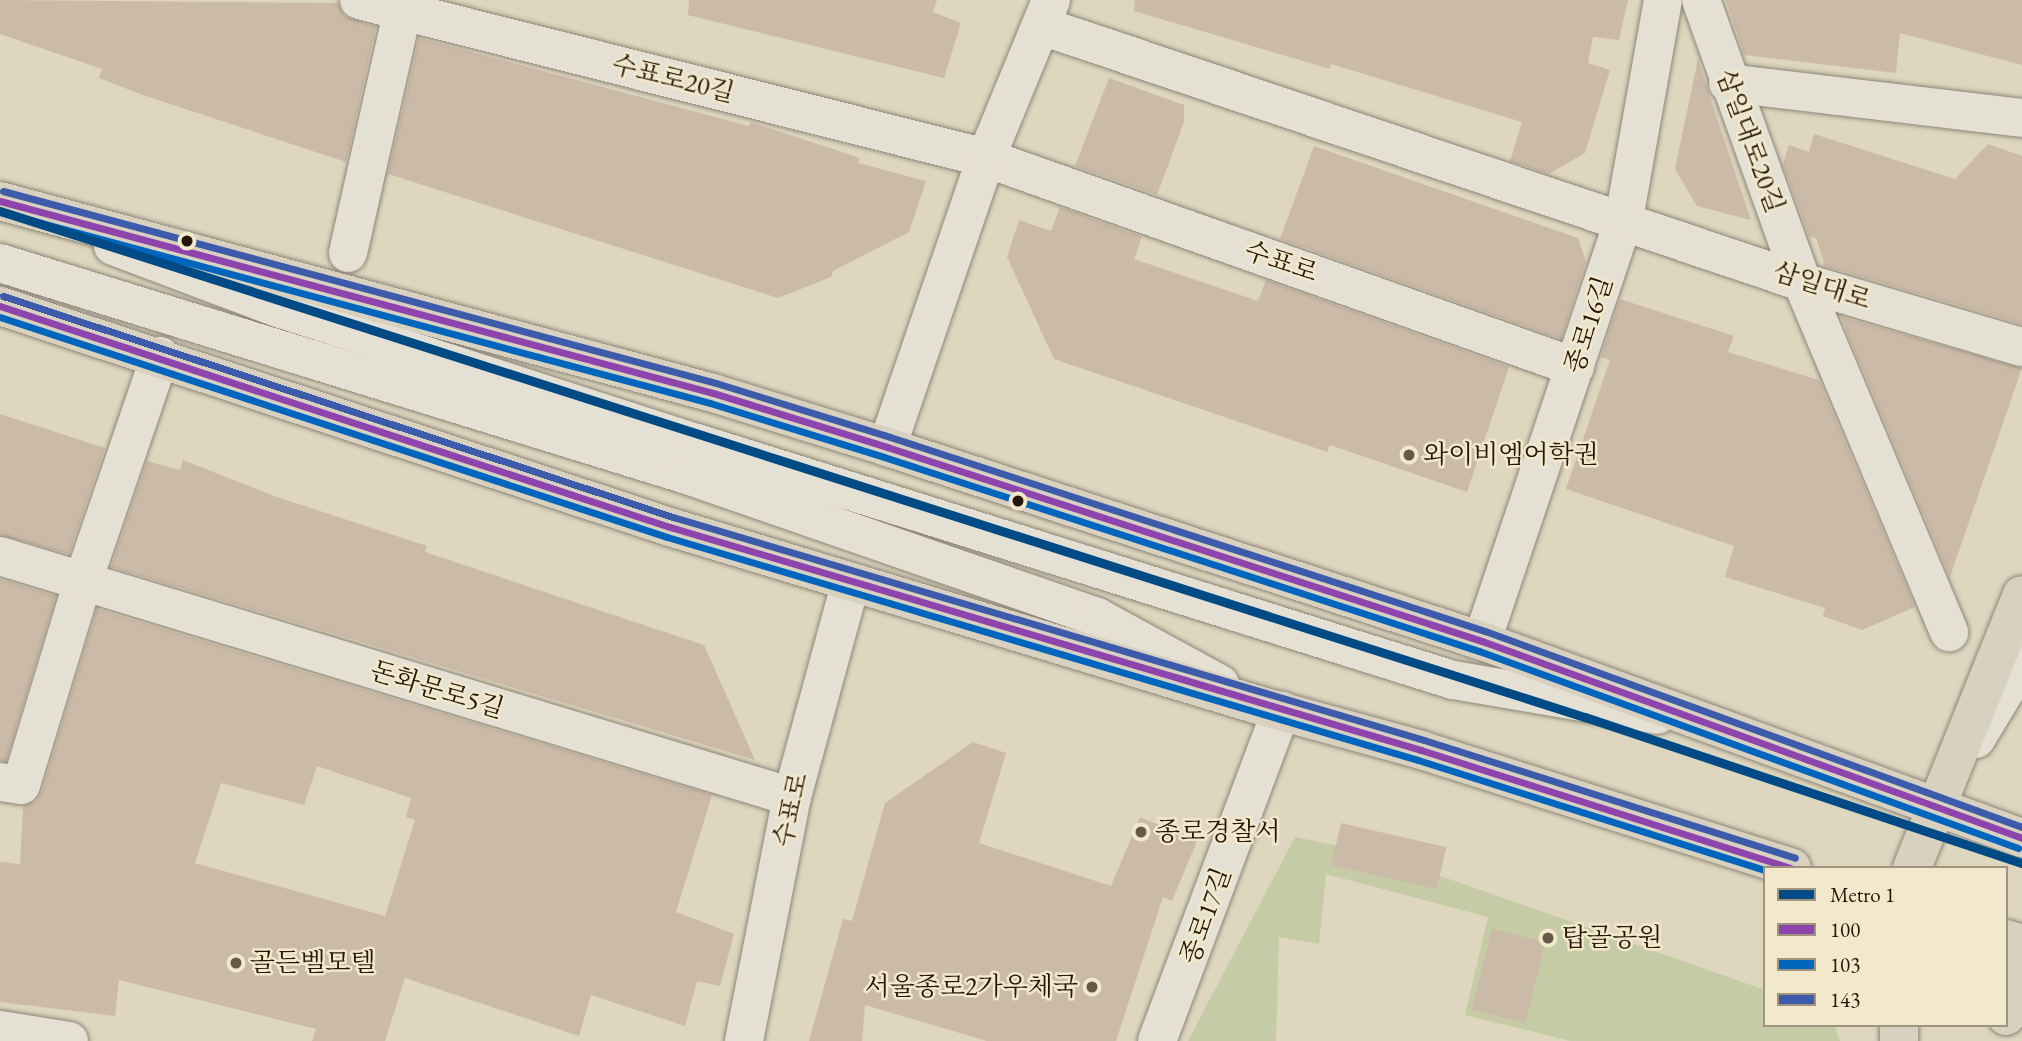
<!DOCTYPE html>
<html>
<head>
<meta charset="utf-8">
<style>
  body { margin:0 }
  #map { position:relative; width:2022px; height:1041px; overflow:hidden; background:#ded6be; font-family:"EB Garamond","Noto Serif KR",serif }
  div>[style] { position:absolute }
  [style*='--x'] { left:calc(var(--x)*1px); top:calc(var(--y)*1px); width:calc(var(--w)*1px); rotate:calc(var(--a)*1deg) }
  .green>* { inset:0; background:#c5cba5 }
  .building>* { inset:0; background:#ccbaa8; transform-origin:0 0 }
  .roads { filter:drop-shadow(0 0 2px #8d8678) drop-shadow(0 0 2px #8d8678) }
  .minor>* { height:38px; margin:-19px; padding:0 19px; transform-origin:19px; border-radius:19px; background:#e5e0d4 }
  .major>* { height:38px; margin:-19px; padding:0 19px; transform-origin:19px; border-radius:19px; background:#d8d1c0 }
  .bus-1>* { height:7px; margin:-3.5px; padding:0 3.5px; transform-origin:3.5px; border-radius:3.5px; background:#8e44ad }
  .bus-2>* { height:7px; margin:-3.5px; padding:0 3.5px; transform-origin:3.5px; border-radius:3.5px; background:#0065bd }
  .bus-3>* { height:7px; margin:-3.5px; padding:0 3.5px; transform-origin:3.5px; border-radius:3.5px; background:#3d5bab }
  .metro-1>* { height:9px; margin:-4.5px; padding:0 4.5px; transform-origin:4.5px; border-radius:4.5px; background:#004a85 }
  .dots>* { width:19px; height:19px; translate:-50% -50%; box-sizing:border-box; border:4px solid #f2e8cc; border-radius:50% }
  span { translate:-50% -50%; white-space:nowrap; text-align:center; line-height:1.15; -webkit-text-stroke:5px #f2e8cc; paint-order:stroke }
  .street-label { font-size:26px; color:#261508 }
  .poi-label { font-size:26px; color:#261508 }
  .left { translate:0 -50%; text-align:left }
  .right { translate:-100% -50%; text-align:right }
  .legend { position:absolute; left:1763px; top:866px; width:245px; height:161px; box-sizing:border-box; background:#f2e8cc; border:2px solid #a0947e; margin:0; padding:9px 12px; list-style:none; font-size:21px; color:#261508 }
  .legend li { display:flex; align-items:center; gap:14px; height:35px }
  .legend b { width:35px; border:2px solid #a0947e }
</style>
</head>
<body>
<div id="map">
  <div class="green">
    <div style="clip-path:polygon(1295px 837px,1378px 854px,1765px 990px,1765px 1025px,1834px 1025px,1840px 1041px,1570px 1041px,1465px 1015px,1488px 917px,1326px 874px,1319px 944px,1279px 937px,1276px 1041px,1188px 1041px)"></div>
  </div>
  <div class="building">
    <div style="clip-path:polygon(0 0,338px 3px,344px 16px,376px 27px,346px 162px,143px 95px,99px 78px,102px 69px,0 34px)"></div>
    <div style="clip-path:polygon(689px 0,937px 0,933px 12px,961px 23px,944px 78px,688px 15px)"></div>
    <div style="clip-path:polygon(1135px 0,1628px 0,1619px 40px,1593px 37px,1588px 63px,1610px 70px,1585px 153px,1549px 174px,1510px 161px,1522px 122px,1331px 64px,1330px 69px,1134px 11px)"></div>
    <div style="clip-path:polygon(1726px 0,2022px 0,2022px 65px,1900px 33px,1896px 73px,1744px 55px)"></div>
    <div style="clip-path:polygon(419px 38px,749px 126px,751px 122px,860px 158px,858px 163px,926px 181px,909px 232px,833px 271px,831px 277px,778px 298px,388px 174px)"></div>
    <div style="clip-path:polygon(1698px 59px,1708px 91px,1751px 220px,1697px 206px,1675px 169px)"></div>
    <div style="clip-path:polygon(1109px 78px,1184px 105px,1184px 122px,1157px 195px,1075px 166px)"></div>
    <div style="clip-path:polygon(1814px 134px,1955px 179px,1988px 144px,2022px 156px,2022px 324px,1825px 266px,1816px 238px,1809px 236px,1783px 164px,1789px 145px,1809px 152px)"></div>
    <div style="clip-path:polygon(1314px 146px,1578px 238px,1586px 262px,1561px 339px,1280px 239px)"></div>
    <div style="clip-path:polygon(1060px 207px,1142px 237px,1134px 259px,1258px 301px,1266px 280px,1509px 367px,1467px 492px,1330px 445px,1327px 452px,1054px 359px,1007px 257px,1019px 220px,1051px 231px)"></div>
    <div style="clip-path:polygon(1620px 299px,1734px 336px,1728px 352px,1819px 380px,1915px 607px,1862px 630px,1823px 616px,1825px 608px,1725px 577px,1734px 546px,1566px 489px,1610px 360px,1601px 357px)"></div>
    <div style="clip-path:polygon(1842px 317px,2022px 368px,1950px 577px,1847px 332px)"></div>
    <div style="clip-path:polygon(0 414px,105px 448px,69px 554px,0 535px)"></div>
    <div style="clip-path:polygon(183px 460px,274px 496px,427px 546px,425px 552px,704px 645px,755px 760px,111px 567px,147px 461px,180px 470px)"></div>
    <div style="clip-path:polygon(0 579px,56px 596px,6px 761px,0 761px)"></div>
    <div style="clip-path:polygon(evenodd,97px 609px,712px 795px,676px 912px,734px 934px,720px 986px,697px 981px,685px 1026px,591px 995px,579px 1036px,405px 978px,385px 1041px,312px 1041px,316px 1029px,119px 980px,115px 1016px,0 1002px,0 862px,20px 864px,23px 806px,36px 801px,42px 791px,97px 609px,317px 766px,411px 798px,406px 817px,415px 820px,385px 916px,195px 863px,221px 783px,304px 805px,317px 766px)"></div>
    <div style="clip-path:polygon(973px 742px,1006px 753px,979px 843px,1111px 886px,1140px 817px,1197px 841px,1172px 901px,1163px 897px,1116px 1041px,987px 1041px,865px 1005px,862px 1041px,809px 1041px,843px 919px,852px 921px,885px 803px)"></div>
    <div style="left:1341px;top:823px;width:108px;height:43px;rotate:13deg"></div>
    <div style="left:1492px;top:929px;width:55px;height:83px;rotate:14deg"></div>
  </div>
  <div class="roads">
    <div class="minor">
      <div style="--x:359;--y:0;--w:647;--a:14.14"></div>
      <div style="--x:986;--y:158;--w:625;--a:19.54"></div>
      <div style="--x:1701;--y:0;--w:300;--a:70.3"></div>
      <div style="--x:1802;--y:282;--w:380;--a:67.2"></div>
      <div style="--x:1042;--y:26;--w:802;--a:18.62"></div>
      <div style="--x:1802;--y:282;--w:229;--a:16.5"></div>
      <div style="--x:1728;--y:83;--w:296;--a:6.8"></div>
      <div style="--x:113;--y:246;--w:179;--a:20.6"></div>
      <div style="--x:281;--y:309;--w:437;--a:17.9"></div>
      <div style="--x:697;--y:443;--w:792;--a:17.41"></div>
      <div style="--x:1453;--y:680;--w:207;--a:9.7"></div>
      <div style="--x:348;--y:253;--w:259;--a:-77.3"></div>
      <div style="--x:0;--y:263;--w:719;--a:17.15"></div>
      <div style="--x:687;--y:475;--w:434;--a:19.1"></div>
      <div style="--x:1097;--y:617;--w:140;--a:28.6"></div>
      <div style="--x:887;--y:447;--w:305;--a:-71.1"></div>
      <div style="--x:986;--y:158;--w:171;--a:-67.6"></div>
      <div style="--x:0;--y:556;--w:828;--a:16.92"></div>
      <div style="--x:1482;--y:641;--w:445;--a:-71.4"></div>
      <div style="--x:1624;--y:219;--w:222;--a:-79.9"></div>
      <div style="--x:1976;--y:739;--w:89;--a:-58.8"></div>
      <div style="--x:0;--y:782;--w:21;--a:8"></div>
      <div style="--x:21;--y:785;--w:213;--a:-73.1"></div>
      <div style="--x:83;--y:581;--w:238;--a:-71.1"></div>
      <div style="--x:0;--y:1030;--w:70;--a:9.1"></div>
      <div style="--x:744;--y:1041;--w:249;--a:-78.9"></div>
      <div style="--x:792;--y:797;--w:223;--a:-74.7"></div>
      <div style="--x:1157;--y:1041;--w:353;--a:-69.4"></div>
    </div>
    <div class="major">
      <div style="--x:0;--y:201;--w:738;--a:15.07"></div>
      <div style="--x:713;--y:393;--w:182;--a:17.2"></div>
      <div style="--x:887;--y:447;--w:626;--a:18.06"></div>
      <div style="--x:1482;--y:641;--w:575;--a:20.04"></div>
      <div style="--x:0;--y:306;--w:706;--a:18.26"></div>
      <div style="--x:670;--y:527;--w:614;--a:16.84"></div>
      <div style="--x:1258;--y:705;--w:169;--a:15.4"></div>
      <div style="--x:1421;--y:750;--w:389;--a:17.6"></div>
      <div style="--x:1912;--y:868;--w:294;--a:-68.1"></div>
      <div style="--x:2006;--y:939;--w:17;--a:17"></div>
      <div style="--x:2006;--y:1016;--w:49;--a:-70.8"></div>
      <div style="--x:1899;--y:1025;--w:16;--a:90"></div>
    </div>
  </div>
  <div class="bus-1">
    <div style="--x:0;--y:201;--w:738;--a:15.07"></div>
    <div style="--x:713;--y:393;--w:182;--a:17.2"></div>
    <div style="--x:887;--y:447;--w:626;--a:18.06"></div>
    <div style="--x:1482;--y:641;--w:575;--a:20.04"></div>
    <div style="--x:0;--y:306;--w:706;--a:18.26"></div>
    <div style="--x:670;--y:527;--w:783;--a:16.54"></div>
    <div style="--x:1421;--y:750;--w:388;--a:17.7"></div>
  </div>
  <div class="bus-2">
    <div style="--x:0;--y:212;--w:735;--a:15.06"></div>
    <div style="--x:710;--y:403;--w:182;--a:17.2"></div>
    <div style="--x:884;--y:457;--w:626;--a:18.06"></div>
    <div style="--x:1479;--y:651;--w:574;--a:20.08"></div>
    <div style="--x:0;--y:317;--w:702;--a:18.25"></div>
    <div style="--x:667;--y:537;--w:783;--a:16.54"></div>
    <div style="--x:1418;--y:760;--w:364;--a:17.6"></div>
  </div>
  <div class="bus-3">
    <div style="--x:3;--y:191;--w:738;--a:15.07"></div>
    <div style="--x:716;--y:383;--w:182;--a:17.2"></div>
    <div style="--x:890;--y:437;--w:626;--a:18.06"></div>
    <div style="--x:1485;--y:631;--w:572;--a:20.05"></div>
    <div style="--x:3;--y:296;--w:706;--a:18.26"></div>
    <div style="--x:673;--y:517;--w:783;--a:16.54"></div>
    <div style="--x:1424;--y:740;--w:389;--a:17.6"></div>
  </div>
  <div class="metro-1">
    <div style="--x:0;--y:211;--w:1664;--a:17.71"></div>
    <div style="--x:1585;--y:717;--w:461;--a:18.5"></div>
  </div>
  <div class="dots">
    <div style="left:187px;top:241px;background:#261508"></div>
    <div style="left:1409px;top:455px;background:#665948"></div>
    <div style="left:1018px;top:501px;background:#261508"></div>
    <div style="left:1141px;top:832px;background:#665948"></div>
    <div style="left:1548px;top:938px;background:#665948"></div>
    <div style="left:236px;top:963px;background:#665948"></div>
    <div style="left:1092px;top:987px;background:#665948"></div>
  </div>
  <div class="street-label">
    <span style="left:673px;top:79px;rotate:14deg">수표로20길</span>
    <span style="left:1750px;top:141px;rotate:70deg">삼일대로20길</span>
    <span style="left:1281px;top:262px;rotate:19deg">수표로</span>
    <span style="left:1822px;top:286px;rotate:18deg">삼일대로</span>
    <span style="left:1589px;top:325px;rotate:-72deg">종로16길</span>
    <span style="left:437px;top:690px;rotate:17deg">돈화문로5길</span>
    <span style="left:791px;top:810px;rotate:-77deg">수표로</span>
    <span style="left:1206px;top:916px;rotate:-70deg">종로17길</span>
  </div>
  <div class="poi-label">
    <span class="left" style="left:1423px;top:455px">와이비엠어학권</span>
    <span class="left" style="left:1155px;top:832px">종로경찰서</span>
    <span class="left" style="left:1562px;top:938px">탑골공원</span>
    <span class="left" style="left:250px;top:963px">골든벨모텔</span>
    <span class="right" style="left:1078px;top:987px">서울종로2가우체국</span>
  </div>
  <ul class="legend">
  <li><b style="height:9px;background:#004a85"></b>Metro 1</li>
  <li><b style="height:9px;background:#8e44ad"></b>100</li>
  <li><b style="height:9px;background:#0065bd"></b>103</li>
  <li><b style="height:9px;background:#3d5bab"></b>143</li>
  </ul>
</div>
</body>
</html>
